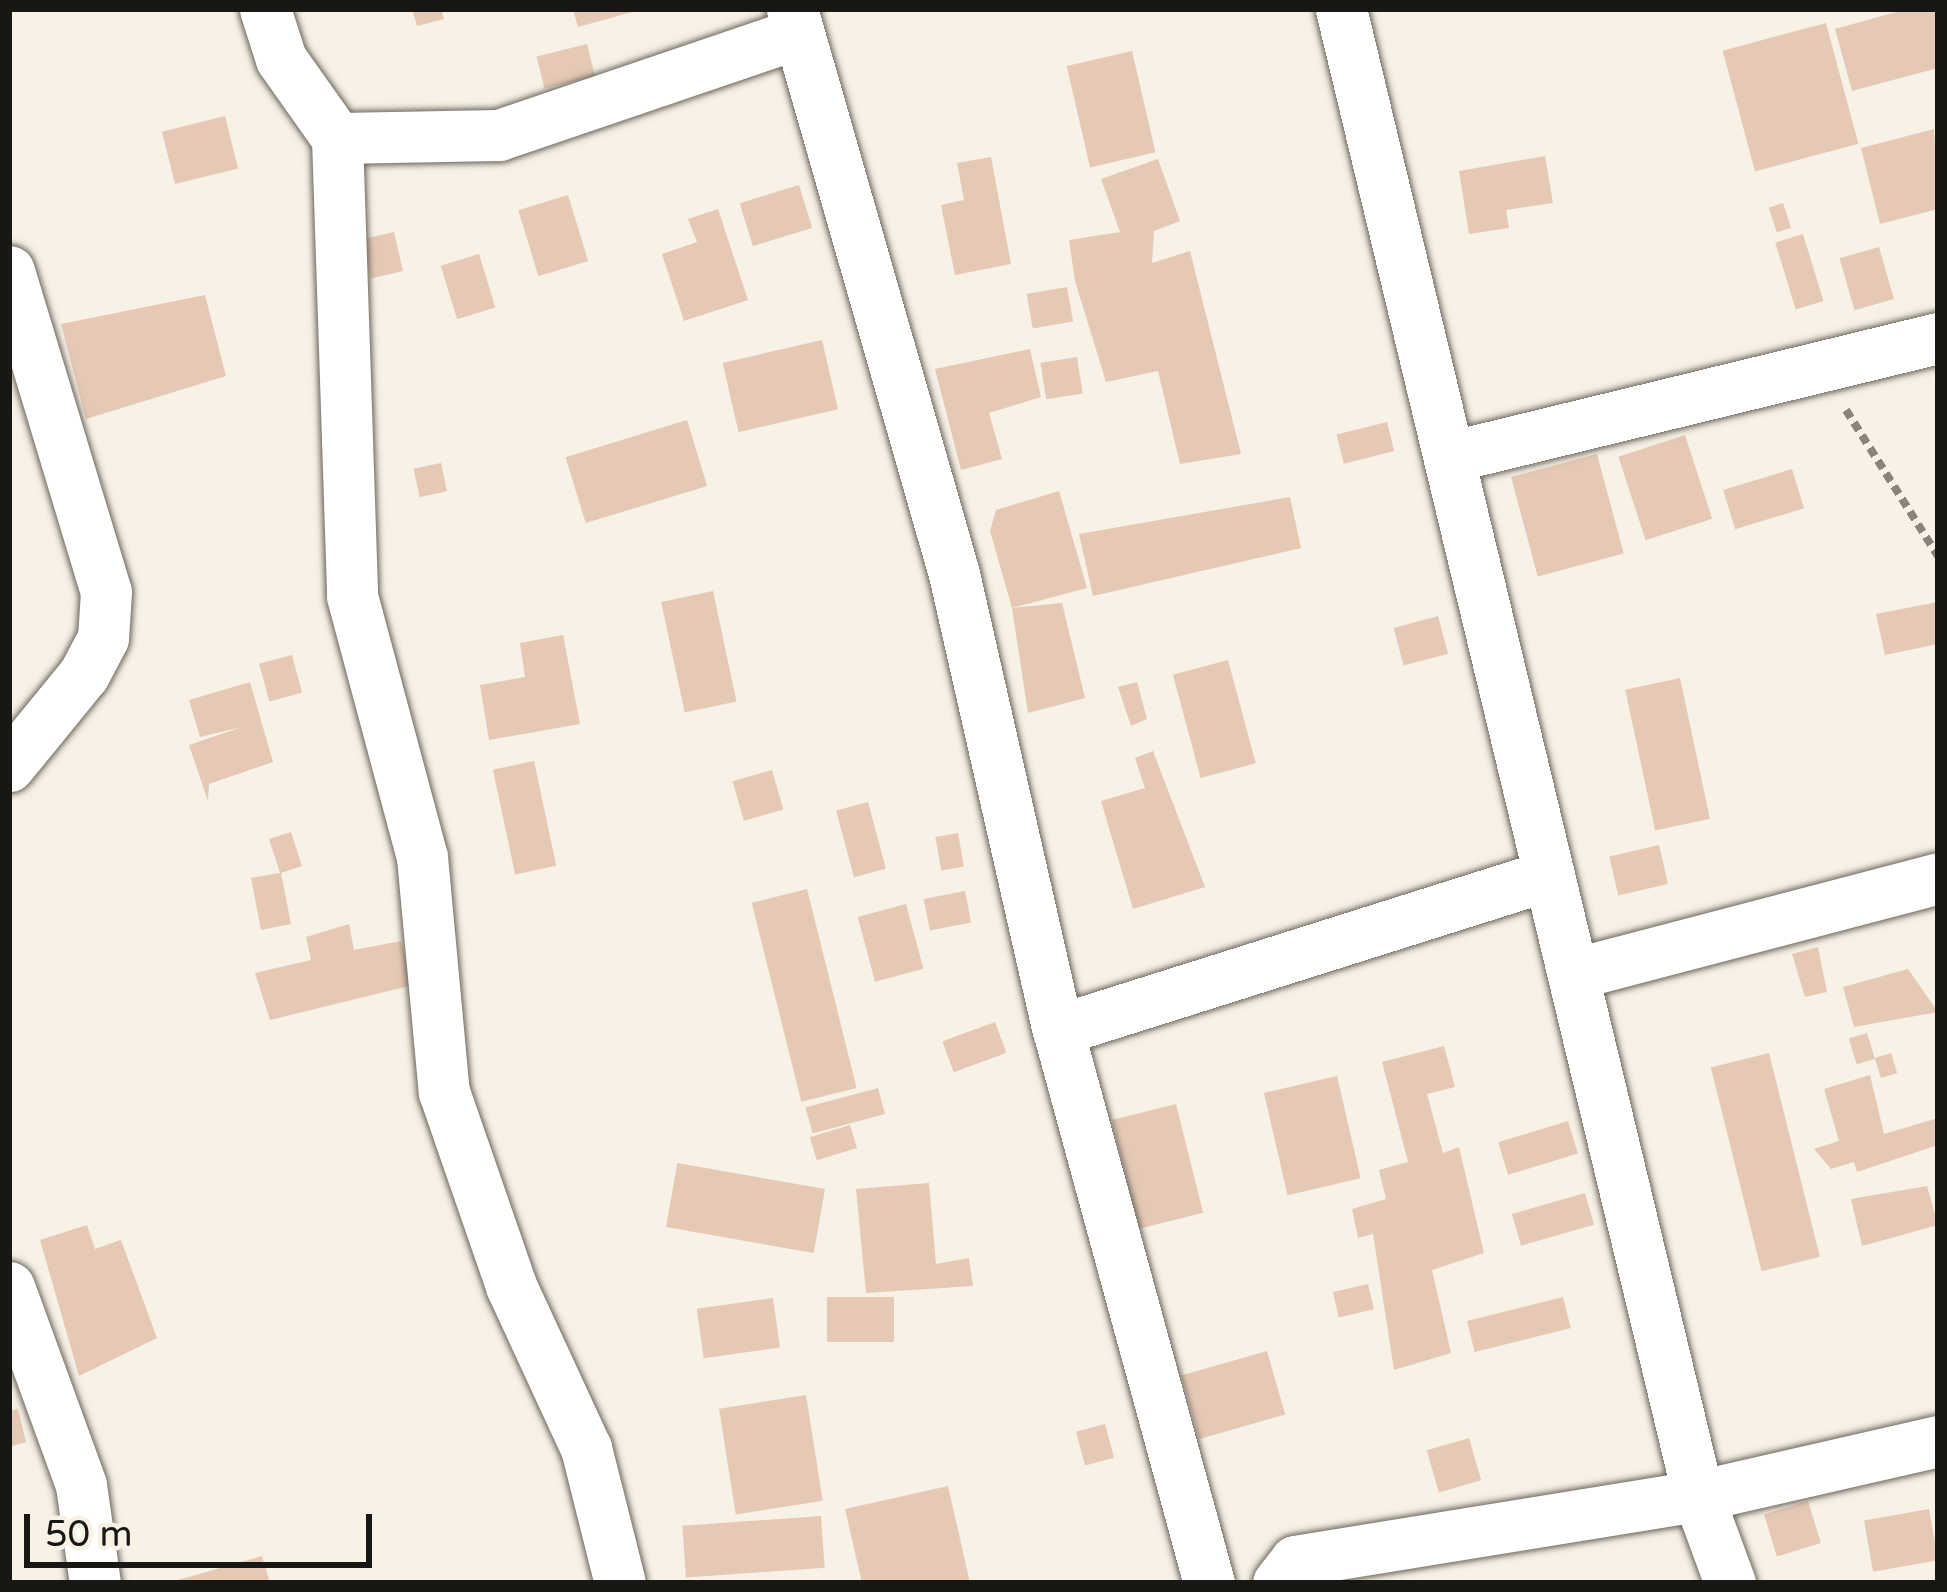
<!DOCTYPE html>
<html>
<head>
<meta charset="utf-8">
<style>
  body { margin:0 }
  #map { position:relative; width:1947px; height:1592px; overflow:hidden; background:#f7f1e6; font-family:"Varela Round",sans-serif }
  div>[style] { position:absolute }
  [style*='--x'] { left:calc(var(--x)*1px); top:calc(var(--y)*1px); width:calc(var(--w)*1px); rotate:calc(var(--a)*1deg) }
  .building>* { inset:0; background:#e5c9b5; transform-origin:0 0 }
  .path>* { height:8px; margin-top:-4px; transform-origin:0; background:repeating-linear-gradient(90deg,#88847c 0 9px,transparent 0 15px) }
  .roads { filter:drop-shadow(0 0 3px #6c665d) drop-shadow(0 0 3px #6c665d) }
  .street>* { height:51px; margin:-25.5px; padding:0 25.5px; transform-origin:25.5px; border-radius:25.5px; background:#fff }
  span { translate:-50% -50%; white-space:nowrap; text-align:center; line-height:1.15; -webkit-text-stroke:9px #f7f1e6; paint-order:stroke }
  .frame { position:absolute; inset:0; border:12px solid #191713; pointer-events:none }
  .scale { position:absolute; left:24px; top:1514px; width:348px; height:54px; box-sizing:border-box; border:6px solid #191713; border-top:0; padding-left:15px; font-size:36px; line-height:42px; white-space:nowrap; color:#191713; -webkit-text-stroke:9px #f7f1e6; paint-order:stroke }
</style>
</head>
<body>
<div id="map">
  <div class="building">
    <div style="clip-path:polygon(412px 9px,441px 9px,444px 19px,417px 26px)"></div>
    <div style="clip-path:polygon(573px 9px,639px 9px,640px 10px,578px 27px)"></div>
    <div style="clip-path:polygon(1907px 9px,1937px 9px,1938px 68px,1852px 91px,1835px 29px)"></div>
    <div style="left:1826px;top:23px;width:125px;height:107px;rotate:75deg"></div>
    <div style="left:587px;top:44px;width:33px;height:52px;rotate:76deg"></div>
    <div style="left:1132px;top:51px;width:104px;height:67px;rotate:77deg"></div>
    <div style="left:225px;top:116px;width:54px;height:65px;rotate:76deg"></div>
    <div style="clip-path:polygon(1934px 129px,1938px 209px,1880px 224px,1861px 148px)"></div>
    <div style="clip-path:polygon(1545px 156px,1553px 203px,1506px 210px,1509px 228px,1469px 234px,1459px 171px)"></div>
    <div style="clip-path:polygon(991px 157px,1011px 264px,955px 275px,941px 205px,964px 200px,957px 163px)"></div>
    <div style="clip-path:polygon(1158px 159px,1180px 221px,1154px 231px,1152px 263px,1190px 251px,1241px 454px,1180px 464px,1158px 371px,1106px 382px,1075px 281px,1069px 240px,1120px 232px,1101px 179px)"></div>
    <div style="left:799px;top:185px;width:45px;height:62px;rotate:73deg"></div>
    <div style="left:568px;top:195px;width:69px;height:52px;rotate:73deg"></div>
    <div style="left:1783px;top:203px;width:26px;height:15px;rotate:72deg"></div>
    <div style="clip-path:polygon(718px 209px,748px 300px,684px 321px,662px 254px,697px 242px,688px 219px)"></div>
    <div style="left:394px;top:232px;width:40px;height:33px;rotate:77deg"></div>
    <div style="left:1803px;top:234px;width:70px;height:29px;rotate:73deg"></div>
    <div style="left:1879px;top:247px;width:54px;height:41px;rotate:74deg"></div>
    <div style="left:479px;top:254px;width:56px;height:40px;rotate:73deg"></div>
    <div style="left:1067px;top:287px;width:35px;height:41px;rotate:80deg"></div>
    <div style="clip-path:polygon(205px 295px,226px 376px,86px 419px,61px 324px)"></div>
    <div style="left:822px;top:340px;width:71px;height:102px;rotate:77deg"></div>
    <div style="clip-path:polygon(1030px 349px,1041px 397px,989px 413px,1002px 459px,961px 470px,935px 369px)"></div>
    <div style="left:1077px;top:357px;width:37px;height:37px;rotate:81deg"></div>
    <div style="left:687px;top:420px;width:69px;height:127px;rotate:73deg"></div>
    <div style="left:1387px;top:422px;width:30px;height:52px;rotate:76deg"></div>
    <div style="left:1685px;top:435px;width:88px;height:70px;rotate:72deg"></div>
    <div style="left:1597px;top:454px;width:103px;height:89px;rotate:75deg"></div>
    <div style="left:441px;top:463px;width:29px;height:28px;rotate:78deg"></div>
    <div style="left:1792px;top:469px;width:41px;height:72px;rotate:73deg"></div>
    <div style="clip-path:polygon(1059px 491px,1087px 588px,1012px 608px,990px 531px,996px 510px)"></div>
    <div style="clip-path:polygon(1290px 497px,1301px 548px,1093px 596px,1079px 534px)"></div>
    <div style="left:713px;top:591px;width:113px;height:53px;rotate:78deg"></div>
    <div style="clip-path:polygon(1938px 602px,1938px 644px,1885px 655px,1876px 614px)"></div>
    <div style="clip-path:polygon(1062px 603px,1085px 698px,1028px 713px,1012px 608px)"></div>
    <div style="left:1438px;top:616px;width:39px;height:46px;rotate:75deg"></div>
    <div style="clip-path:polygon(563px 635px,580px 724px,489px 740px,480px 685px,525px 677px,520px 643px)"></div>
    <div style="left:292px;top:655px;width:39px;height:34px;rotate:75deg"></div>
    <div style="left:1228px;top:660px;width:107px;height:57px;rotate:75deg"></div>
    <div style="left:1680px;top:678px;width:144px;height:56px;rotate:78deg"></div>
    <div style="clip-path:polygon(250px 682px,273px 762px,209px 784px,208px 801px,189px 745px,242px 727px,200px 737px,189px 700px)"></div>
    <div style="clip-path:polygon(1137px 682px,1147px 719px,1131px 726px,1118px 687px)"></div>
    <div style="clip-path:polygon(1153px 751px,1205px 887px,1133px 909px,1101px 801px,1145px 788px,1135px 758px)"></div>
    <div style="left:534px;top:761px;width:107px;height:42px;rotate:78deg"></div>
    <div style="left:772px;top:770px;width:41px;height:41px;rotate:74deg"></div>
    <div style="left:868px;top:802px;width:69px;height:33px;rotate:75deg"></div>
    <div style="clip-path:polygon(291px 832px,302px 866px,281px 873px,291px 924px,261px 930px,251px 878px,280px 873px,269px 839px)"></div>
    <div style="left:958px;top:833px;width:34px;height:23px;rotate:80deg"></div>
    <div style="left:1659px;top:845px;width:40px;height:51px;rotate:77deg"></div>
    <div style="left:807px;top:889px;width:205px;height:57px;rotate:76deg"></div>
    <div style="left:965px;top:891px;width:32px;height:42px;rotate:79deg"></div>
    <div style="left:906px;top:904px;width:67px;height:50px;rotate:75deg"></div>
    <div style="clip-path:polygon(349px 924px,354px 950px,401px 941px,413px 985px,270px 1020px,255px 973px,311px 960px,306px 937px)"></div>
    <div style="clip-path:polygon(1818px 947px,1827px 992px,1805px 997px,1792px 954px)"></div>
    <div style="clip-path:polygon(1908px 969px,1938px 1012px,1854px 1027px,1843px 987px)"></div>
    <div style="left:995px;top:1022px;width:33px;height:56px;rotate:70deg"></div>
    <div style="left:1867px;top:1033px;width:27px;height:19px;rotate:73deg"></div>
    <div style="clip-path:polygon(1444px 1046px,1455px 1087px,1427px 1094px,1443px 1153px,1459px 1147px,1484px 1253px,1432px 1270px,1451px 1353px,1394px 1370px,1373px 1234px,1358px 1238px,1352px 1209px,1386px 1199px,1379px 1170px,1408px 1162px,1382px 1062px)"></div>
    <div style="left:1769px;top:1053px;width:210px;height:60px;rotate:76deg"></div>
    <div style="left:1891px;top:1053px;width:21px;height:17px;rotate:73deg"></div>
    <div style="clip-path:polygon(1870px 1075px,1884px 1134px,1938px 1118px,1938px 1145px,1857px 1172px,1854px 1162px,1831px 1169px,1814px 1149px,1839px 1141px,1824px 1089px)"></div>
    <div style="left:1337px;top:1076px;width:105px;height:75px;rotate:77deg"></div>
    <div style="left:878px;top:1088px;width:27px;height:75px;rotate:75deg"></div>
    <div style="left:1176px;top:1104px;width:112px;height:66px;rotate:76deg"></div>
    <div style="left:1568px;top:1121px;width:34px;height:73px;rotate:73deg"></div>
    <div style="left:850px;top:1125px;width:24px;height:42px;rotate:73deg"></div>
    <div style="clip-path:polygon(929px 1183px,936px 1264px,969px 1258px,973px 1286px,866px 1293px,856px 1189px)"></div>
    <div style="clip-path:polygon(1927px 1186px,1938px 1225px,1862px 1246px,1851px 1199px)"></div>
    <div style="left:825px;top:1189px;width:65px;height:150px;rotate:100deg"></div>
    <div style="left:1585px;top:1193px;width:33px;height:76px;rotate:74deg"></div>
    <div style="clip-path:polygon(87px 1225px,95px 1249px,121px 1240px,157px 1338px,79px 1376px,40px 1240px)"></div>
    <div style="left:1368px;top:1284px;width:26px;height:36px;rotate:77deg"></div>
    <div style="left:827px;top:1297px;width:67px;height:45px"></div>
    <div style="left:1563px;top:1297px;width:32px;height:99px;rotate:76deg"></div>
    <div style="left:773px;top:1298px;width:50px;height:77px;rotate:82deg"></div>
    <div style="left:1267px;top:1351px;width:66px;height:89px;rotate:74deg"></div>
    <div style="left:806px;top:1395px;width:107px;height:88px;rotate:81deg"></div>
    <div style="clip-path:polygon(18px 1409px,26px 1442px,9px 1447px,9px 1411px)"></div>
    <div style="left:1105px;top:1424px;width:35px;height:30px;rotate:75deg"></div>
    <div style="left:1469px;top:1438px;width:44px;height:44px;rotate:74deg"></div>
    <div style="clip-path:polygon(948px 1486px,970px 1583px,862px 1583px,845px 1509px)"></div>
    <div style="left:1808px;top:1501px;width:44px;height:46px;rotate:73deg"></div>
    <div style="left:1929px;top:1509px;width:52px;height:66px;rotate:80deg"></div>
    <div style="left:821px;top:1516px;width:52px;height:139px;rotate:86deg"></div>
    <div style="clip-path:polygon(262px 1556px,270px 1583px,171px 1583px,171px 1582px)"></div>
  </div>
  <div class="path">
    <div style="--x:1846;--y:410;--w:173;--a:57.8"></div>
  </div>
  <div class="roads">
    <div class="street">
      <div style="--x:265;--y:9;--w:52;--a:72.3"></div>
      <div style="--x:281;--y:59;--w:97;--a:54.7"></div>
      <div style="--x:337;--y:138;--w:162;--a:-1.1"></div>
      <div style="--x:499;--y:135;--w:314;--a:-18.8"></div>
      <div style="--x:792;--y:9;--w:588;--a:74"></div>
      <div style="--x:954;--y:574;--w:468;--a:77.2"></div>
      <div style="--x:1058;--y:1030;--w:573;--a:74.73"></div>
      <div style="--x:1341;--y:9;--w:1529;--a:76.5"></div>
      <div style="--x:1698;--y:1496;--w:93;--a:69.8"></div>
      <div style="--x:337;--y:138;--w:458;--a:88.1"></div>
      <div style="--x:352;--y:596;--w:270;--a:75"></div>
      <div style="--x:422;--y:857;--w:236;--a:84.7"></div>
      <div style="--x:444;--y:1092;--w:205;--a:70.9"></div>
      <div style="--x:511;--y:1286;--w:179;--a:65.2"></div>
      <div style="--x:586;--y:1448;--w:139;--a:75.9"></div>
      <div style="--x:9;--y:271;--w:335;--a:73.2"></div>
      <div style="--x:106;--y:592;--w:46;--a:93.7"></div>
      <div style="--x:103;--y:638;--w:41;--a:117.8"></div>
      <div style="--x:84;--y:674;--w:119;--a:129.2"></div>
      <div style="--x:1449;--y:457;--w:503;--a:-13.68"></div>
      <div style="--x:1573;--y:974;--w:377;--a:-14.7"></div>
      <div style="--x:1058;--y:1030;--w:515;--a:-17.52"></div>
      <div style="--x:9;--y:1287;--w:211;--a:70"></div>
      <div style="--x:81;--y:1485;--w:99;--a:81.9"></div>
      <div style="--x:1278;--y:1583;--w:28;--a:-52"></div>
      <div style="--x:1295;--y:1561;--w:408;--a:-9.2"></div>
      <div style="--x:1698;--y:1496;--w:246;--a:-12.9"></div>
    </div>
  </div>
  <div class="frame"></div>
  <div class="scale">50 m</div>
</div>
</body>
</html>
